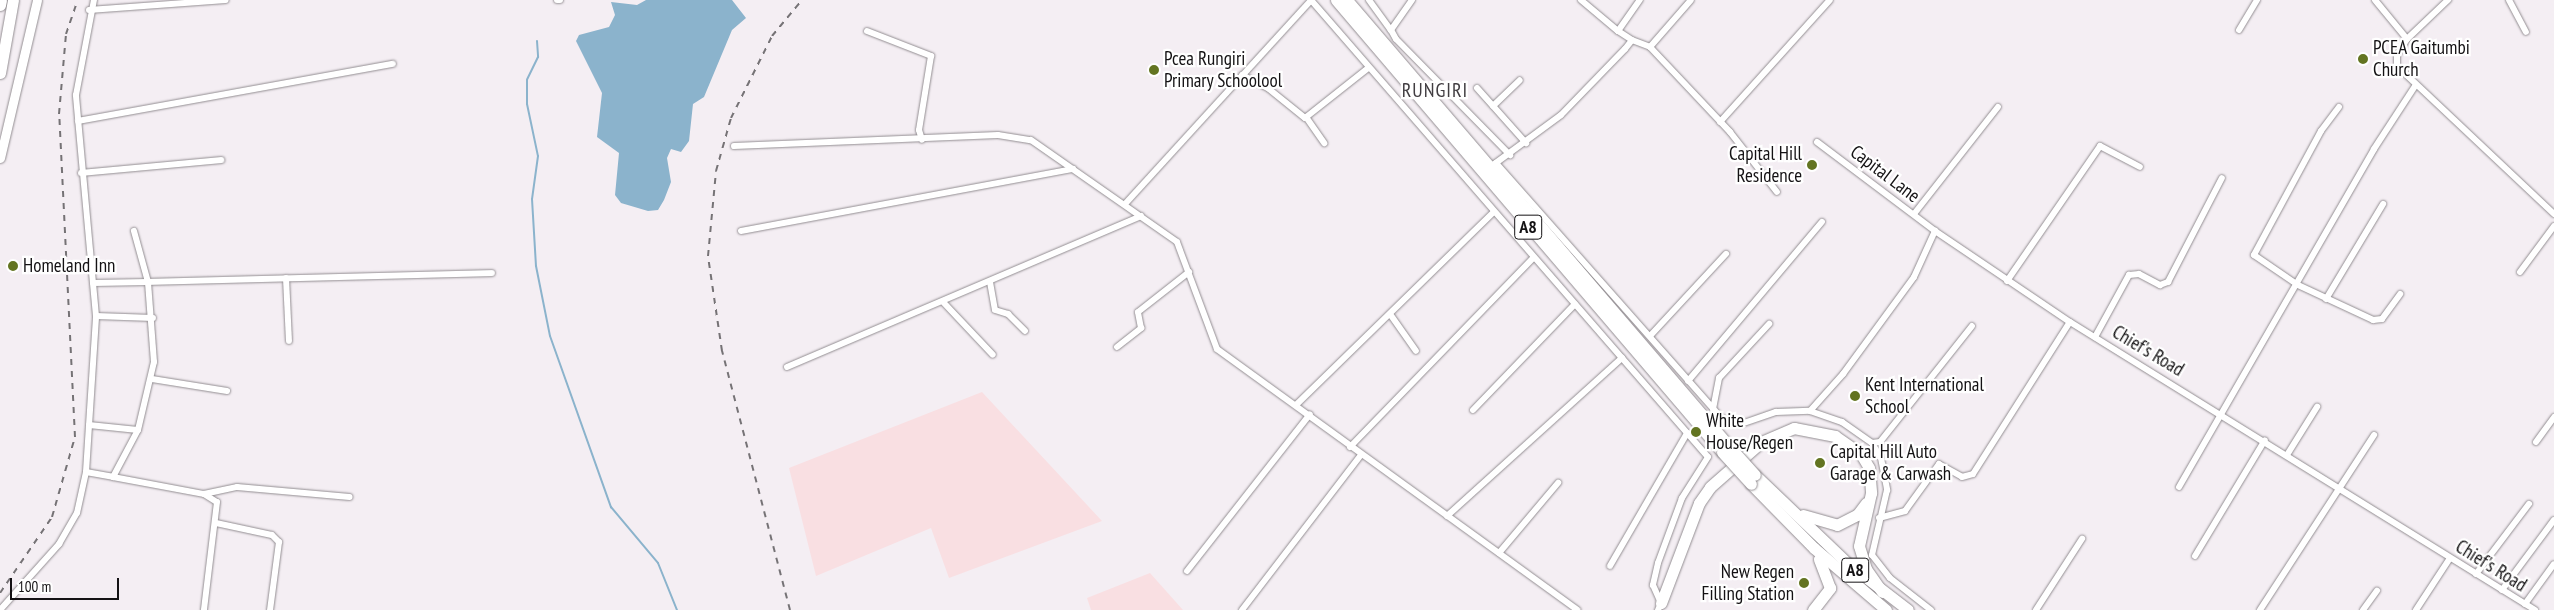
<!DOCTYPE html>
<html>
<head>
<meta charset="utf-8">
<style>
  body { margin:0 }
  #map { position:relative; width:2554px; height:610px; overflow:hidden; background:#f4eef3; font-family:"PT Sans Narrow",sans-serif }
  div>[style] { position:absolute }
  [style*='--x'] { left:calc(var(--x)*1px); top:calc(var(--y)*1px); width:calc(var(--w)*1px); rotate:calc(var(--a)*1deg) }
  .industrial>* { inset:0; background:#f9dfe2 }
  .water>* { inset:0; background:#8bb3cc }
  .stream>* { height:2px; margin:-1px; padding:0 1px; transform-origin:1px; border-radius:1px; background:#8bb3cc }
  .roads { filter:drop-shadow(0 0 1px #928d91) drop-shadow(0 0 1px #928d91) }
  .street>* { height:6px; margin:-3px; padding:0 3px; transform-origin:3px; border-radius:3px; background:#fff }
  .secondary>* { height:9px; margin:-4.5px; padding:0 4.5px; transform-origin:4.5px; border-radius:4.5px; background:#fff }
  .highway>* { height:11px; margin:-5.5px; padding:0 5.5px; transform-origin:5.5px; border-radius:5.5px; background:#fff }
  .rail>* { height:2px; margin-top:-1px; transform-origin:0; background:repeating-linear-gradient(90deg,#757275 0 6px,transparent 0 12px) }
  .bridges { filter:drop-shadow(0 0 1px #928d91) drop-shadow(0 0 1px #928d91) }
  .highway-bridge>* { height:11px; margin:-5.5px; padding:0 5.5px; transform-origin:5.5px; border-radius:5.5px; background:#fff }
  .dots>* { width:14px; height:14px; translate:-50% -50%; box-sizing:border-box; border:2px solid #fff; border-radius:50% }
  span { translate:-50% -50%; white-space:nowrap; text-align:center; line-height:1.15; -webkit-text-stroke:4.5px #fff; paint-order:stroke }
  .shield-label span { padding:1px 4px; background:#fff; border:1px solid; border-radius:4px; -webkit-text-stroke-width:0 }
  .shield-label { font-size:18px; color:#141214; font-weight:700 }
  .poi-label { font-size:19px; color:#141214 }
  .left { translate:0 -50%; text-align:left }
  .right { translate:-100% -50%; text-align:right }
  .street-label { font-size:19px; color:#141214 }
  .neighbourhood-label { font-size:20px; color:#413d41; letter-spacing:1px }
  .scale { position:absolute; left:10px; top:578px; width:109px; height:22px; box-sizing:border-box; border:2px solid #141214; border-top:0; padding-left:6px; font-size:15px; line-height:18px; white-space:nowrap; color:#141214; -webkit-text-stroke:4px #fff; paint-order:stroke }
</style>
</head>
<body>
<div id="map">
  <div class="industrial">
    <div style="clip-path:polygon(982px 392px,1102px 521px,949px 578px,931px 528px,816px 576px,789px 468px)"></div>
    <div style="clip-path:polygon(1150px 573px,1183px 610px,1091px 610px,1087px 598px)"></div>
  </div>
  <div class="water">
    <div style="clip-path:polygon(646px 0,732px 0,746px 18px,732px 30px,704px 97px,693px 104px,689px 141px,681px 152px,671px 149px,667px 158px,671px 182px,664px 200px,658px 210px,648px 211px,621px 203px,615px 195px,619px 153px,597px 137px,602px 93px,576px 41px,579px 35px,609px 27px,615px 15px,611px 2px,637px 5px)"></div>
  </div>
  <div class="stream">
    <div style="--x:537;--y:41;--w:16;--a:86"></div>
    <div style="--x:538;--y:57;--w:25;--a:116"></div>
    <div style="--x:527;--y:80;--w:24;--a:90"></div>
    <div style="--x:527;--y:104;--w:53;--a:78.1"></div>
    <div style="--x:538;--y:156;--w:43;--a:97.9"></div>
    <div style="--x:532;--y:199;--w:67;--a:86.6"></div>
    <div style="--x:536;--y:266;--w:71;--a:78.7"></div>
    <div style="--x:550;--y:336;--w:182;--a:70.4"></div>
    <div style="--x:611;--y:507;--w:73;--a:50"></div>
    <div style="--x:658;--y:563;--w:51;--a:68"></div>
  </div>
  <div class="roads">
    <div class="street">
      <div style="--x:557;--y:0;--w:3;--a:0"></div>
      <div style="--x:1311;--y:0;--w:605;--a:49.02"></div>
      <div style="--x:1708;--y:457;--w:49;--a:122.4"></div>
      <div style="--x:1682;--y:498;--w:69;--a:110.3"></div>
      <div style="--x:1658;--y:563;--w:23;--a:103"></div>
      <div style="--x:1653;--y:585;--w:20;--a:66"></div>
      <div style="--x:1661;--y:603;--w:8;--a:113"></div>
      <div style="--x:1369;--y:0;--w:37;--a:54"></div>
      <div style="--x:1412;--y:0;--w:37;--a:125"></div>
      <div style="--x:1391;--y:30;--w:10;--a:61"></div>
      <div style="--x:1396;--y:39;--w:163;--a:45.5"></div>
      <div style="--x:1581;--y:0;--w:48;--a:40"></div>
      <div style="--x:2375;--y:0;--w:50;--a:50.6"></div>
      <div style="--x:2407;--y:39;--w:19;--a:122"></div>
      <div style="--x:2397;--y:55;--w:11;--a:90"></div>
      <div style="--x:2397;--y:66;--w:216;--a:43.3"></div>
      <div style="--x:2509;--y:0;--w:36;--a:62"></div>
      <div style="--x:89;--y:10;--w:137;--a:-4.2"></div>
      <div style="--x:2239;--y:30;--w:35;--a:-59"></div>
      <div style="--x:867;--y:31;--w:69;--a:21.3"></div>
      <div style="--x:931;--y:56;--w:75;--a:99.2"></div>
      <div style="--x:919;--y:130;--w:10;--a:73"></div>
      <div style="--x:2407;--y:39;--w:57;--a:-43.6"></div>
      <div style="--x:1632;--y:40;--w:19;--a:21"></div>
      <div style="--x:1650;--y:47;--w:62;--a:-48.9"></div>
      <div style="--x:1650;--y:47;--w:117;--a:46.7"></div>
      <div style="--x:1730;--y:132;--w:76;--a:51.9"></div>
      <div style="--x:1242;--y:75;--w:30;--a:27"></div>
      <div style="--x:1269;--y:89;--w:46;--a:38.9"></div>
      <div style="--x:1305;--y:118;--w:80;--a:-38.4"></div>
      <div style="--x:1477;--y:88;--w:74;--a:48.3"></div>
      <div style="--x:1493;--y:106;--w:37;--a:-44"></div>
      <div style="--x:2339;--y:107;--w:30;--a:127"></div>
      <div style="--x:2321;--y:131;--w:141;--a:118.4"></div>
      <div style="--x:2254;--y:255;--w:53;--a:34.3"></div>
      <div style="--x:2298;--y:285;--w:83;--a:25"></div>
      <div style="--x:2373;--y:320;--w:9;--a:-6"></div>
      <div style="--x:2382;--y:319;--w:31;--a:-54"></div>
      <div style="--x:1306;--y:117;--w:32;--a:55"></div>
      <div style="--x:78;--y:121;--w:320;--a:-10.3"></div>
      <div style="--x:1720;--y:122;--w:164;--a:-48"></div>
      <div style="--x:1817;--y:142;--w:148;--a:37"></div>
      <div style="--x:734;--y:146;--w:264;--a:-2.4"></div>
      <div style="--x:998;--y:135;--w:33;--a:9"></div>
      <div style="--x:1031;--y:140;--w:178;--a:34.9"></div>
      <div style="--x:1177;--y:242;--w:114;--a:69.5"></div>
      <div style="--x:1217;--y:349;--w:445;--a:35.9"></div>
      <div style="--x:1496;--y:163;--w:341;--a:48.5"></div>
      <div style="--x:1722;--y:418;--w:20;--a:18"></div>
      <div style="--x:1741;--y:424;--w:37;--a:-19"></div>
      <div style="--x:1776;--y:412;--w:34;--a:-2"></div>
      <div style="--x:1810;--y:411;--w:34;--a:19"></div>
      <div style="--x:1842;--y:422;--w:37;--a:35"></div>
      <div style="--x:1872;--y:443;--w:17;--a:59"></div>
      <div style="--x:1881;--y:458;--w:33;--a:79"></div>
      <div style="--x:1887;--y:490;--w:67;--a:103"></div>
      <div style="--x:1872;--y:555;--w:29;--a:52"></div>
      <div style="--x:1890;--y:578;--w:52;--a:38"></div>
      <div style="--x:1493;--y:165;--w:84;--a:-36.3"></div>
      <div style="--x:1561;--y:115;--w:92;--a:-45.9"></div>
      <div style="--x:1625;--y:49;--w:11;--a:-52"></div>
      <div style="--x:1632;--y:40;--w:17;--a:-147"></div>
      <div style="--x:1618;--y:31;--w:38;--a:-55"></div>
      <div style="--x:81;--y:173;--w:141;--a:-5.3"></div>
      <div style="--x:1125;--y:204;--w:276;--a:-47.6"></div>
      <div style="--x:1914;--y:214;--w:136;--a:-51.9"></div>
      <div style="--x:741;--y:231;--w:338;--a:-10.6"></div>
      <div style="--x:2520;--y:272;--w:57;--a:-53.5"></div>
      <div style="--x:286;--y:278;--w:63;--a:87.3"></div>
      <div style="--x:2007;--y:281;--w:164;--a:-55.4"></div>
      <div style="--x:2100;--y:146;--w:45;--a:27.7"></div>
      <div style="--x:990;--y:282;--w:28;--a:80"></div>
      <div style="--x:995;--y:310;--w:14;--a:17"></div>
      <div style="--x:1008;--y:314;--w:24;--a:45"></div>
      <div style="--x:93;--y:283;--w:55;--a:-1"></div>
      <div style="--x:148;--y:282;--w:53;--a:-105.4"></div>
      <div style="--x:2326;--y:299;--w:111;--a:-59"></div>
      <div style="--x:944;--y:303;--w:71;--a:46.7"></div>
      <div style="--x:1390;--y:314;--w:45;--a:54.9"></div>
      <div style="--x:96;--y:316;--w:57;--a:2"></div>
      <div style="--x:1650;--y:336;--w:112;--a:-47.2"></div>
      <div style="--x:2095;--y:337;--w:71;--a:-61.3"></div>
      <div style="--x:2129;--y:275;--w:10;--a:-6"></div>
      <div style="--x:2139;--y:274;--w:24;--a:28"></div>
      <div style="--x:2160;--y:285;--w:9;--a:-21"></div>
      <div style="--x:2168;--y:282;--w:117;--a:-62.6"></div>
      <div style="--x:1117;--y:347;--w:31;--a:-38"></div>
      <div style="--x:1141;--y:328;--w:16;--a:-101"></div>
      <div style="--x:1138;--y:312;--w:65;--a:-38.1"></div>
      <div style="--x:787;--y:367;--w:385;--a:-23.1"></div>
      <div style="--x:152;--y:379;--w:76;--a:9.1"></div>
      <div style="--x:1688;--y:381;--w:208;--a:-49.9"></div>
      <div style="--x:1297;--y:404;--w:275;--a:-44.3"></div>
      <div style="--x:1713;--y:409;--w:32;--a:-79"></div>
      <div style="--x:1719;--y:378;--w:74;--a:-47.2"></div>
      <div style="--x:1473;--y:410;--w:147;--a:-46.1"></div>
      <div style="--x:1810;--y:411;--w:50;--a:-48.3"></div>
      <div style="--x:1843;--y:374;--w:120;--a:-53.8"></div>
      <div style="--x:1914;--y:277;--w:51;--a:-65.5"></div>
      <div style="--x:1935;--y:231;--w:163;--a:34"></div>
      <div style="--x:2070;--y:322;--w:547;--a:31.77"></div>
      <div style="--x:89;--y:425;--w:49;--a:5.8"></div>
      <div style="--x:2536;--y:442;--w:31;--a:-54"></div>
      <div style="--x:1872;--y:443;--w:8;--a:-7"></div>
      <div style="--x:1880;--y:442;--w:148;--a:-51.6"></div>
      <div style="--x:1350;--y:447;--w:263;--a:-45.9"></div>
      <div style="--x:2287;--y:455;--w:57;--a:-58"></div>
      <div style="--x:86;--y:472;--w:27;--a:10"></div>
      <div style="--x:113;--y:477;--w:53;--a:-62"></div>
      <div style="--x:138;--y:430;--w:70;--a:-76.8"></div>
      <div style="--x:154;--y:362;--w:80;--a:-94.3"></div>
      <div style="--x:148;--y:282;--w:344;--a:-1.5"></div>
      <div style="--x:113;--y:477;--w:93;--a:10.6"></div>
      <div style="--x:204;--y:494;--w:15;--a:32"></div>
      <div style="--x:217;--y:502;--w:109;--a:96.9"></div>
      <div style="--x:2179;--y:487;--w:390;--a:-60"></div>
      <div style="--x:2374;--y:149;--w:75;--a:-56.9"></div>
      <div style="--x:204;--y:494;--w:34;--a:-12"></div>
      <div style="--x:237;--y:487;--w:113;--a:5.1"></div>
      <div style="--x:1447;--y:516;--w:236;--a:-42.1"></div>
      <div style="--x:1879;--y:518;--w:27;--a:-15"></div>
      <div style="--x:1905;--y:511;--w:58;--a:-54.1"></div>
      <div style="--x:1939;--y:464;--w:26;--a:29"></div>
      <div style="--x:1962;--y:477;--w:11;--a:-15"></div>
      <div style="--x:1973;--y:474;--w:180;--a:-57.5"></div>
      <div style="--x:216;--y:523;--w:57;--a:12.1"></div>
      <div style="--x:272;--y:535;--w:10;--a:45"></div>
      <div style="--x:279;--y:542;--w:69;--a:97.5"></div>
      <div style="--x:1499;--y:553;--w:92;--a:-49.9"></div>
      <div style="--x:2195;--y:556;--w:135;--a:-58.9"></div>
      <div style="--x:1610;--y:566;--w:154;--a:-59.9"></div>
      <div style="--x:1187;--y:571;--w:199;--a:-51.9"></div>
      <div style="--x:2476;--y:574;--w:88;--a:-52.9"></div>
      <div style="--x:2502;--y:590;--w:87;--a:-53.4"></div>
      <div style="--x:2525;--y:604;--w:49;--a:-54.1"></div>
      <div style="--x:0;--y:610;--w:89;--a:-48.2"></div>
      <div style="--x:59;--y:544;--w:36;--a:-60"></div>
      <div style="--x:77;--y:513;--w:42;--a:-77.6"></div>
      <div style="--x:86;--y:472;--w:156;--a:-86.3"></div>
      <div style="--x:96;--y:316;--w:222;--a:-95.2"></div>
      <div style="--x:76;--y:95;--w:97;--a:-79.3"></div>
      <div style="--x:1242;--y:610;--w:195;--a:-52.5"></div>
      <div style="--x:2036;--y:610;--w:85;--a:-57.1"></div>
      <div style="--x:2260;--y:610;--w:209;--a:-56.9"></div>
      <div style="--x:2363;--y:610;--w:24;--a:-54"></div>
      <div style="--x:2416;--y:610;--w:62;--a:-56.8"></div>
    </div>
    <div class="secondary">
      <div style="--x:0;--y:158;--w:162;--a:-76.8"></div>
    </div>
    <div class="highway">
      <div style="--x:1336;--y:0;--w:594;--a:49.5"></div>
      <div style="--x:1347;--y:0;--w:586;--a:49.43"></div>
      <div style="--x:0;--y:5;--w:5;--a:-79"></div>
      <div style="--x:0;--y:73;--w:74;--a:-79.9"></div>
      <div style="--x:1755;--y:475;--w:126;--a:43.7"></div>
      <div style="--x:1846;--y:562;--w:78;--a:37.7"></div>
      <div style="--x:1751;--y:484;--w:90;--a:45.5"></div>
      <div style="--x:1814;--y:548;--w:95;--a:40.7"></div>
      <div style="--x:1803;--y:515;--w:35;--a:16"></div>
      <div style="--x:1837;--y:525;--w:22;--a:-27"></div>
      <div style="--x:1857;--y:515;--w:15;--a:-53"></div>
      <div style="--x:1661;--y:603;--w:107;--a:-69.2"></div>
      <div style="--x:1699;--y:503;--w:19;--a:-55"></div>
      <div style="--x:1710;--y:487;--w:68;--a:-41.4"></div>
      <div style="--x:1761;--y:442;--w:36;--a:-23"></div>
      <div style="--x:1794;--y:428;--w:42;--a:11"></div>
      <div style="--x:1835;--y:436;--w:32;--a:35"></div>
      <div style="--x:1861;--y:454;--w:16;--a:60"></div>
      <div style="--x:1869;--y:468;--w:25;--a:85"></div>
      <div style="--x:1871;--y:493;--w:54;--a:102.8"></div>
      <div style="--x:1859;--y:546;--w:24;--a:73"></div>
      <div style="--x:1866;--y:569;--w:28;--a:55"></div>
      <div style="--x:1813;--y:610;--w:28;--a:-52"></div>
      <div style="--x:1830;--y:588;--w:31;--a:-111"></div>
    </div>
  </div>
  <div class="rail">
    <div style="--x:0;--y:593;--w:92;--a:-55.6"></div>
    <div style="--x:52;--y:517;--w:83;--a:-74"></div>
    <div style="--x:75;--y:437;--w:323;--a:-92.8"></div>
    <div style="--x:59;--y:114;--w:80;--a:-85"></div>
    <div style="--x:66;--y:34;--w:36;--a:-71"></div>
    <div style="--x:790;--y:610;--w:268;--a:-104.7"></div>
    <div style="--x:722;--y:351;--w:96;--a:-98.4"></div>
    <div style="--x:708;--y:256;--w:85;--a:-84.6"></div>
    <div style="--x:716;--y:171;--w:55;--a:-74.2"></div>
    <div style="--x:731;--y:118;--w:92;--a:-63.4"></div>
    <div style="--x:772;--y:36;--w:47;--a:-50.2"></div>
  </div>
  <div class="bridges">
    <div class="highway-bridge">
      <div style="--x:1728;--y:445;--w:40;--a:48"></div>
      <div style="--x:1722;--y:452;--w:43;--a:47.8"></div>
    </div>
  </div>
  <div class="dots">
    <div style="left:2363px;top:59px;background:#637421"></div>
    <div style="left:1154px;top:70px;background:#637421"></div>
    <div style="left:1812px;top:165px;background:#637421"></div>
    <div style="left:13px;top:266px;background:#637421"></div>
    <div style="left:1855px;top:396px;background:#637421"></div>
    <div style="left:1696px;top:432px;background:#637421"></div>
    <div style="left:1820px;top:463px;background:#637421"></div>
    <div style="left:1804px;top:583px;background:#637421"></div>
  </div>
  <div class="shield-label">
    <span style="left:1528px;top:227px">A8</span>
    <span style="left:1855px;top:570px">A8</span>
  </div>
  <div class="poi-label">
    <span class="left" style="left:2373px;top:59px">PCEA Gaitumbi<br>Church</span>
    <span class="left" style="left:1164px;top:70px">Pcea Rungiri<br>Primary Schoolool</span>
    <span class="right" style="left:1802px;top:165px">Capital Hill<br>Residence</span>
    <span class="left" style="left:23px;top:266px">Homeland Inn</span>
    <span class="left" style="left:1865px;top:396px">Kent International<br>School</span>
    <span class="left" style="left:1706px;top:432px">White<br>House/Regen</span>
    <span class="left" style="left:1830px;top:463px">Capital Hill Auto<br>Garage &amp; Carwash</span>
    <span class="right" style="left:1794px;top:583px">New Regen<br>Filling Station</span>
  </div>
  <div class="street-label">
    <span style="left:1885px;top:174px;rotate:37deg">Capital Lane</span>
    <span style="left:2148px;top:351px;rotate:31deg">Chief's Road</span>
    <span style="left:2491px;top:566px;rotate:32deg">Chief's Road</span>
  </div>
  <div class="neighbourhood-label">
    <span style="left:1435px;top:90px">RUNGIRI</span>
  </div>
  <div class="scale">100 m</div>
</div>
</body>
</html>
